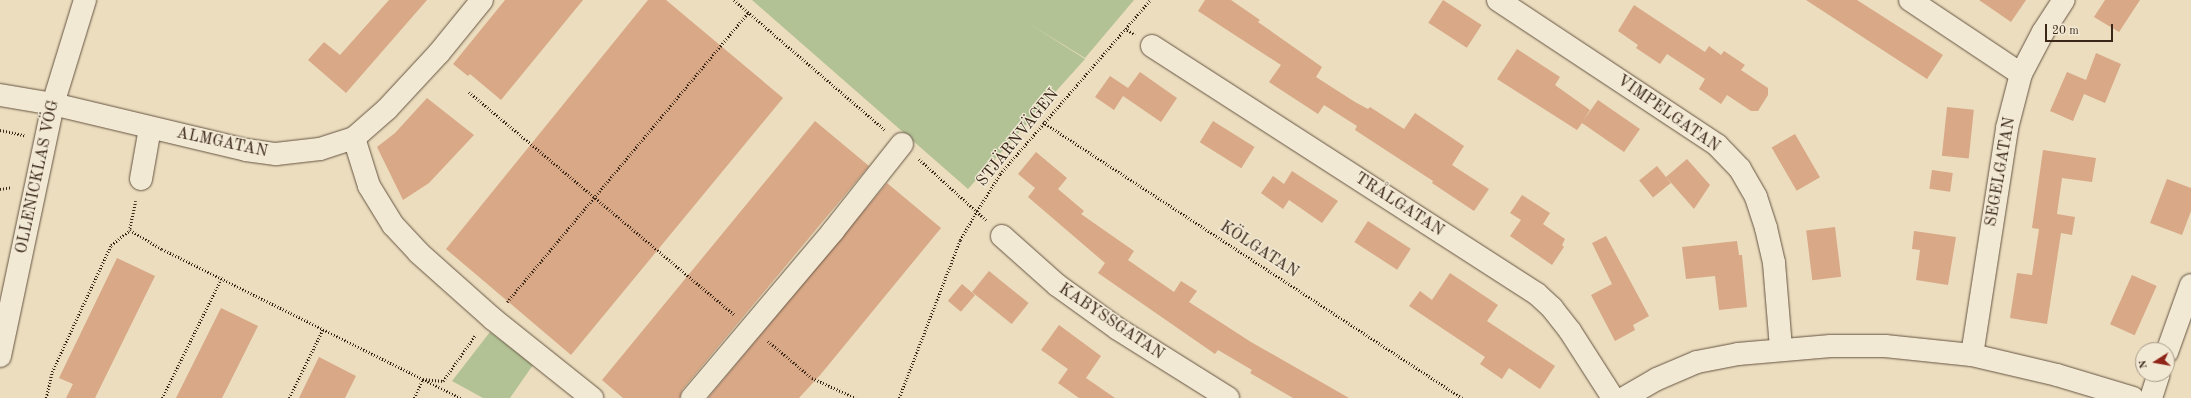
<!DOCTYPE html>
<html>
<head>
<meta charset="utf-8">
<style>
  body { margin:0 }
  #map { position:relative; width:2191px; height:398px; overflow:hidden; background:#ebddbe; font-family:"Old Standard TT",serif }
  div>[style] { position:absolute }
  [style*='--x'] { left:calc(var(--x)*1px); top:calc(var(--y)*1px); width:calc(var(--w)*1px); rotate:calc(var(--a)*1deg) }
  .green>* { inset:0; background:#b2c295 }
  .building>* { inset:0; background:#d8a887; transform-origin:0 0 }
  .path>* { height:2.5px; margin-top:-1.25px; transform-origin:0; background:repeating-linear-gradient(90deg,#3a2718 0 1px,transparent 0 3px) }
  .roads { filter:drop-shadow(0 0 1px #665442) drop-shadow(0 0 1px #665442) }
  .minor>* { height:22px; margin:-11px; padding:0 11px; transform-origin:11px; border-radius:11px; background:#f2e9d5 }
  span { translate:-50% -50%; white-space:nowrap; text-align:center; line-height:1.15; -webkit-text-stroke:3px #f2e9d5; paint-order:stroke }
  .street-label { font-size:16px; color:#3a2718 }
  .north { position:absolute; left:2135px; top:342px; width:40px; height:40px; box-sizing:border-box; background:#f2e9d5; border:1px solid #a89b89; border-radius:50%; rotate:259deg; font-size:11px; font-weight:700; line-height:16px; text-align:center; color:#3a2718 }
  .north::after { content:''; display:block; margin:auto; width:14px; height:18px; background:#8f2418; clip-path:polygon(50% 0,100% 100%,50% 72%,0 100%) }
  .scale { position:absolute; left:2045px; top:24px; width:68px; height:18px; box-sizing:border-box; border:2px solid #3a2718; border-top:0; padding-left:5px; font-size:12px; line-height:14px; white-space:nowrap; color:#3a2718; -webkit-text-stroke:3px #f2e9d5; paint-order:stroke }
</style>
</head>
<body>
<div id="map">
  <div class="green">
    <div style="clip-path:polygon(752px 0,1134px 0,1085px 58px,1028px 23px,1085px 59px,968px 189px)"></div>
    <div style="clip-path:polygon(490px 332px,533px 365px,510px 398px,483px 398px,452px 381px)"></div>
  </div>
  <div class="building">
    <div style="clip-path:polygon(389px 0,427px 0,346px 93px,308px 60px,324px 42px,340px 55px)"></div>
    <div style="clip-path:polygon(505px 0,583px 0,501px 100px,470px 74px,468px 76px,453px 64px)"></div>
    <div style="clip-path:polygon(648px 0,666px 0,783px 98px,571px 355px,446px 249px)"></div>
    <div style="clip-path:polygon(1205px 0,1231px 0,1260px 20px,1258px 22px,1322px 67px,1316px 77px,1355px 102px,1368px 109px,1370px 107px,1404px 129px,1415px 113px,1464px 146px,1452px 165px,1489px 189px,1474px 211px,1432px 183px,1433px 181px,1355px 130px,1357px 126px,1324px 105px,1318px 114px,1269px 82px,1281px 65px,1198px 11px)"></div>
    <div style="left:1443px;top:0;width:46px;height:27px;rotate:33deg"></div>
    <div style="clip-path:polygon(1806px 0,1857px 0,1943px 55px,1927px 79px)"></div>
    <div style="clip-path:polygon(1979px 0,2026px 0,2011px 22px)"></div>
    <div style="clip-path:polygon(2105px 0,2140px 0,2119px 32px,2094px 17px)"></div>
    <div style="clip-path:polygon(1634px 5px,1705px 52px,1709px 46px,1721px 55px,1724px 51px,1745px 65px,1741px 70px,1768px 88px,1768px 95px,1758px 111px,1751px 111px,1727px 95px,1721px 104px,1699px 89px,1705px 79px,1667px 54px,1660px 64px,1636px 48px,1638px 45px,1618px 31px)"></div>
    <div style="clip-path:polygon(1517px 49px,1560px 77px,1555px 85px,1590px 110px,1583px 121px,1598px 100px,1640px 129px,1624px 152px,1582px 123px,1577px 130px,1497px 79px)"></div>
    <div style="clip-path:polygon(2096px 53px,2121px 64px,2105px 103px,2084px 94px,2073px 121px,2050px 111px,2067px 72px,2086px 80px)"></div>
    <div style="clip-path:polygon(1140px 72px,1177px 98px,1161px 122px,1123px 96px,1114px 110px,1095px 97px,1110px 76px,1128px 88px)"></div>
    <div style="clip-path:polygon(427px 98px,474px 135px,429px 183px,403px 200px,377px 147px,395px 133px)"></div>
    <div style="left:1947px;top:107px;width:27px;height:49px;rotate:6deg"></div>
    <div style="clip-path:polygon(815px 121px,869px 166px,682px 390px,680px 398px,623px 398px,602px 380px)"></div>
    <div style="left:1213px;top:121px;width:49px;height:25px;rotate:32deg"></div>
    <div style="left:1795px;top:134px;width:50px;height:27px;rotate:60deg"></div>
    <div style="clip-path:polygon(2043px 150px,2096px 158px,2092px 182px,2062px 178px,2057px 214px,2075px 217px,2072px 235px,2061px 233px,2047px 324px,2010px 318px,2017px 273px,2032px 275px,2039px 229px,2032px 228px)"></div>
    <div style="clip-path:polygon(1036px 152px,1067px 178px,1058px 189px,1084px 211px,1081px 214px,1134px 251px,1128px 260px,1174px 292px,1181px 281px,1197px 291px,1189px 302px,1251px 342px,1349px 398px,1293px 398px,1250px 373px,1252px 370px,1218px 350px,1215px 354px,1098px 273px,1105px 263px,1028px 197px,1035px 188px,1018px 174px)"></div>
    <div style="clip-path:polygon(1687px 159px,1710px 185px,1694px 209px,1666px 177px)"></div>
    <div style="left:1657px;top:166px;width:22px;height:23px;rotate:51deg"></div>
    <div style="left:1932px;top:170px;width:21px;height:19px;rotate:8deg"></div>
    <div style="clip-path:polygon(1292px 171px,1338px 201px,1322px 223px,1289px 200px,1283px 209px,1261px 193px,1273px 176px,1284px 184px)"></div>
    <div style="clip-path:polygon(2167px 179px,2191px 188px,2191px 211px,2182px 235px,2150px 223px)"></div>
    <div style="clip-path:polygon(887px 183px,941px 228px,821px 374px,799px 398px,708px 398px)"></div>
    <div style="clip-path:polygon(1522px 195px,1550px 213px,1543px 224px,1565px 239px,1562px 245px,1564px 247px,1552px 265px,1510px 236px,1521px 220px,1510px 213px)"></div>
    <div style="left:1368px;top:221px;width:51px;height:25px;rotate:33deg"></div>
    <div style="left:1835px;top:227px;width:50px;height:29px;rotate:83deg"></div>
    <div style="clip-path:polygon(1914px 231px,1956px 237px,1948px 285px,1916px 280px,1920px 250px,1912px 249px)"></div>
    <div style="clip-path:polygon(1606px 236px,1649px 316px,1633px 325px,1635px 330px,1615px 341px,1591px 295px,1612px 284px,1592px 243px)"></div>
    <div style="clip-path:polygon(1737px 241px,1739px 255px,1742px 255px,1747px 307px,1719px 310px,1715px 276px,1686px 279px,1682px 247px)"></div>
    <div style="clip-path:polygon(117px 258px,155px 276px,95px 398px,66px 398px,73px 384px,59px 378px)"></div>
    <div style="left:989px;top:271px;width:51px;height:27px;rotate:39deg"></div>
    <div style="clip-path:polygon(1450px 273px,1498px 305px,1487px 321px,1555px 366px,1540px 389px,1509px 368px,1502px 379px,1480px 364px,1485px 357px,1409px 306px,1420px 291px,1432px 300px)"></div>
    <div style="left:2132px;top:275px;width:27px;height:54px;rotate:24deg"></div>
    <div style="left:962px;top:284px;width:17px;height:22px;rotate:40deg"></div>
    <div style="clip-path:polygon(221px 308px,258px 326px,222px 398px,176px 398px)"></div>
    <div style="clip-path:polygon(1059px 325px,1101px 356px,1086px 378px,1115px 398px,1079px 398px,1058px 383px,1068px 369px,1041px 350px)"></div>
    <div style="clip-path:polygon(319px 357px,356px 376px,345px 398px,299px 398px)"></div>
  </div>
  <div class="path">
    <div style="--x:734;--y:0;--w:199;--a:40.7"></div>
    <div style="--x:1125;--y:28;--w:12;--a:35"></div>
    <div style="--x:469;--y:92;--w:347;--a:40"></div>
    <div style="--x:1043;--y:122;--w:502;--a:33.37"></div>
    <div style="--x:0;--y:130;--w:25;--a:12"></div>
    <div style="--x:919;--y:159;--w:91;--a:42.3"></div>
    <div style="--x:0;--y:189;--w:12;--a:-9"></div>
    <div style="--x:136;--y:201;--w:30;--a:102"></div>
    <div style="--x:130;--y:230;--w:37;--a:31"></div>
    <div style="--x:162;--y:249;--w:334;--a:26.5"></div>
    <div style="--x:507;--y:302;--w:378;--a:-50.2"></div>
    <div style="--x:768;--y:341;--w:57;--a:40.1"></div>
    <div style="--x:812;--y:378;--w:48;--a:24.4"></div>
    <div style="--x:46;--y:398;--w:27;--a:-77"></div>
    <div style="--x:52;--y:372;--w:140;--a:-65.1"></div>
    <div style="--x:111;--y:245;--w:24;--a:-38"></div>
    <div style="--x:162;--y:398;--w:135;--a:-63.6"></div>
    <div style="--x:289;--y:398;--w:77;--a:-63.8"></div>
    <div style="--x:414;--y:398;--w:21;--a:-65"></div>
    <div style="--x:423;--y:379;--w:20;--a:6"></div>
    <div style="--x:443;--y:381;--w:57;--a:-54.9"></div>
    <div style="--x:899;--y:398;--w:169;--a:-68.9"></div>
    <div style="--x:960;--y:240;--w:34;--a:-60"></div>
    <div style="--x:977;--y:211;--w:44;--a:-58.1"></div>
    <div style="--x:1000;--y:174;--w:230;--a:-49.2"></div>
  </div>
  <div class="roads">
    <div class="minor">
      <div style="--x:1498;--y:0;--w:263;--a:33.5"></div>
      <div style="--x:1717;--y:145;--w:33;--a:46"></div>
      <div style="--x:1740;--y:169;--w:32;--a:60"></div>
      <div style="--x:1756;--y:197;--w:33;--a:72"></div>
      <div style="--x:1766;--y:228;--w:36;--a:77"></div>
      <div style="--x:1774;--y:263;--w:86;--a:85.3"></div>
      <div style="--x:1910;--y:0;--w:133;--a:33.7"></div>
      <div style="--x:1152;--y:46;--w:458;--a:32.8"></div>
      <div style="--x:1537;--y:294;--w:21;--a:43"></div>
      <div style="--x:1552;--y:308;--w:29;--a:52"></div>
      <div style="--x:1570;--y:331;--w:80;--a:57.3"></div>
      <div style="--x:0;--y:95;--w:54;--a:9.6"></div>
      <div style="--x:53;--y:104;--w:198;--a:13.4"></div>
      <div style="--x:246;--y:150;--w:30;--a:8"></div>
      <div style="--x:276;--y:154;--w:44;--a:-6.5"></div>
      <div style="--x:320;--y:149;--w:36;--a:-18"></div>
      <div style="--x:354;--y:138;--w:44;--a:-41.3"></div>
      <div style="--x:387;--y:109;--w:76;--a:-47.1"></div>
      <div style="--x:439;--y:53;--w:68;--a:-50.9"></div>
      <div style="--x:354;--y:138;--w:50;--a:72.6"></div>
      <div style="--x:369;--y:186;--w:46;--a:58.4"></div>
      <div style="--x:393;--y:225;--w:38;--a:47"></div>
      <div style="--x:419;--y:253;--w:99;--a:41.7"></div>
      <div style="--x:493;--y:319;--w:127;--a:38.6"></div>
      <div style="--x:141;--y:179;--w:52;--a:-80"></div>
      <div style="--x:1002;--y:236;--w:74;--a:41.7"></div>
      <div style="--x:1057;--y:285;--w:75;--a:35.8"></div>
      <div style="--x:1118;--y:329;--w:130;--a:32.1"></div>
      <div style="--x:2167;--y:352;--w:71;--a:-70.3"></div>
      <div style="--x:1972;--y:355;--w:230;--a:-81.2"></div>
      <div style="--x:2007;--y:128;--w:56;--a:-75.5"></div>
      <div style="--x:2021;--y:74;--w:47;--a:-62.4"></div>
      <div style="--x:2043;--y:32;--w:38;--a:-57"></div>
      <div style="--x:0;--y:356;--w:258;--a:-78.1"></div>
      <div style="--x:53;--y:104;--w:109;--a:-72.9"></div>
      <div style="--x:692;--y:398;--w:219;--a:-49.8"></div>
      <div style="--x:833;--y:231;--w:111;--a:-51.6"></div>
      <div style="--x:1624;--y:398;--w:38;--a:-30"></div>
      <div style="--x:1657;--y:379;--w:43;--a:-23"></div>
      <div style="--x:1697;--y:362;--w:42;--a:-11"></div>
      <div style="--x:1738;--y:354;--w:93;--a:-4.9"></div>
      <div style="--x:1831;--y:346;--w:54;--a:0"></div>
      <div style="--x:1885;--y:346;--w:87;--a:5.9"></div>
      <div style="--x:1972;--y:355;--w:87;--a:13.2"></div>
      <div style="--x:2057;--y:375;--w:79;--a:16.8"></div>
      <div style="--x:2151;--y:398;--w:25;--a:-72"></div>
    </div>
  </div>
  <div class="street-label">
    <span style="left:1668px;top:114px;rotate:35deg">VIMPELGATAN</span>
    <span style="left:1018px;top:138px;rotate:-51deg">STJÄRNVÄGEN</span>
    <span style="left:222px;top:143px;rotate:12deg">ALMGATAN</span>
    <span style="left:2001px;top:172px;rotate:-80deg">SEGELGATAN</span>
    <span style="left:38px;top:177px;rotate:-78deg">OLLENICKLAS VÖG</span>
    <span style="left:1399px;top:205px;rotate:33deg">TRÅLGATAN</span>
    <span style="left:1259px;top:250px;rotate:33deg">KÖLGATAN</span>
    <span style="left:1111px;top:322px;rotate:34deg">KABYSSGATAN</span>
  </div>
  <div class="north">N</div>
  <div class="scale">20 m</div>
</div>
</body>
</html>
